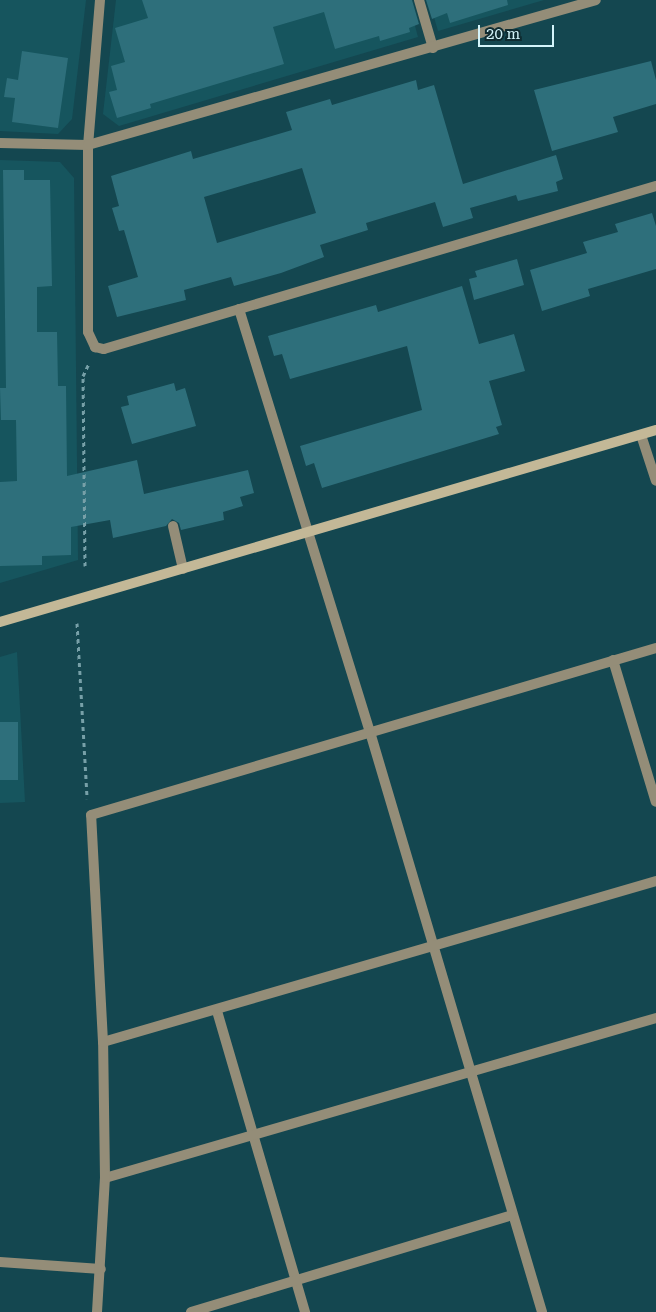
<!DOCTYPE html>
<html>
<head>
<meta charset="utf-8">
<style>
  body { margin:0 }
  #map { position:relative; width:656px; height:1312px; overflow:hidden; background:#144750; font-family:"Roboto Serif",serif }
  div>[style] { position:absolute }
  [style*='--x'] { left:calc(var(--x)*1px); top:calc(var(--y)*1px); width:calc(var(--w)*1px); rotate:calc(var(--a)*1deg) }
  .built>* { inset:0; background:#16555e }
  .building>* { inset:0; background:#2e6f7b; transform-origin:0 0 }
  .path>* { height:3px; margin-top:-1.5px; transform-origin:0; background:repeating-linear-gradient(90deg,#77a0a8 0 4px,transparent 0 8px) }
  .lane>* { height:10px; margin:-5px; padding:0 5px; transform-origin:5px; border-radius:5px; background:#948d78 }
  .street>* { height:10px; margin:-5px; padding:0 5px; transform-origin:5px; border-radius:5px; background:#948d78 }
  .secondary>* { height:10px; margin:-5px; padding:0 5px; transform-origin:5px; border-radius:5px; background:#c3b897 }
  span { translate:-50% -50%; white-space:nowrap; text-align:center; line-height:1.15; -webkit-text-stroke:4.5px #0f2b30; paint-order:stroke }
  .scale { position:absolute; left:478px; top:25px; width:76px; height:22px; box-sizing:border-box; border:2px solid #d4f4fa; border-top:0; padding-left:6px; font-size:15px; line-height:18px; white-space:nowrap; color:#d4f4fa; -webkit-text-stroke:4px #0f2b30; paint-order:stroke }
</style>
</head>
<body>
<div id="map">
  <div class="built">
    <div style="clip-path:polygon(0 0,86px 0,72px 119px,58px 134px,0 131px)"></div>
    <div style="clip-path:polygon(116px 0,408px 0,418px 37px,119px 126px,103px 114px)"></div>
    <div style="clip-path:polygon(429px 0,544px 0,438px 31px)"></div>
    <div style="clip-path:polygon(0 160px,60px 162px,74px 178px,78px 560px,0 583px)"></div>
    <div style="clip-path:polygon(17px 652px,25px 802px,0 803px,0 657px)"></div>
  </div>
  <div class="building">
    <div style="clip-path:polygon(142px 0,412px 0,419px 24px,409px 28px,410px 32px,380px 41px,379px 36px,335px 49px,324px 12px,273px 27px,284px 64px,150px 104px,151px 108px,117px 118px,109px 92px,117px 90px,111px 66px,125px 62px,115px 28px,148px 18px)"></div>
    <div style="clip-path:polygon(426px 0,507px 0,508px 5px,450px 23px,447px 13px,432px 19px)"></div>
    <div style="clip-path:polygon(22px 51px,68px 58px,58px 128px,12px 122px,15px 98px,4px 97px,7px 78px,18px 80px)"></div>
    <div style="clip-path:polygon(651px 61px,656px 80px,656px 104px,613px 117px,618px 132px,552px 151px,534px 90px)"></div>
    <div style="clip-path:polygon(evenodd,416px 80px,418px 90px,434px 85px,463px 184px,556px 155px,563px 179px,556px 182px,558px 191px,518px 201px,516px 195px,470px 208px,473px 218px,443px 227px,435px 202px,366px 223px,368px 230px,320px 245px,324px 257px,281px 273px,234px 286px,231px 277px,184px 290px,186px 300px,117px 317px,108px 286px,138px 277px,124px 230px,119px 231px,112px 208px,119px 206px,111px 176px,191px 151px,193px 159px,292px 130px,286px 112px,330px 99px,332px 105px,416px 80px,302px 168px,316px 213px,217px 243px,204px 197px,302px 168px)"></div>
    <div style="clip-path:polygon(3px 170px,24px 170px,24px 180px,50px 180px,52px 286px,37px 287px,37px 332px,57px 332px,58px 386px,66px 386px,67px 476px,137px 460px,144px 494px,248px 470px,254px 493px,240px 497px,243px 506px,223px 512px,224px 520px,181px 530px,179px 523px,172px 519px,166px 526px,113px 538px,110px 520px,71px 527px,71px 555px,42px 556px,42px 565px,0 566px,0 482px,17px 481px,16px 420px,1px 420px,0 388px,6px 388px)"></div>
    <div style="clip-path:polygon(652px 213px,656px 226px,656px 269px,588px 289px,590px 296px,542px 311px,530px 270px,587px 253px,583px 242px,618px 232px,615px 224px)"></div>
    <div style="clip-path:polygon(517px 259px,524px 285px,474px 300px,469px 279px,477px 277px,475px 271px)"></div>
    <div style="clip-path:polygon(462px 286px,479px 344px,514px 334px,525px 371px,489px 381px,502px 425px,496px 427px,499px 434px,322px 488px,314px 463px,306px 466px,300px 446px,422px 410px,407px 346px,290px 379px,282px 354px,274px 356px,268px 336px,376px 305px,378px 312px)"></div>
    <div style="clip-path:polygon(174px 383px,176px 391px,185px 388px,196px 426px,132px 444px,121px 407px,129px 405px,127px 396px)"></div>
    <div style="left:0;top:722px;width:18px;height:58px"></div>
  </div>
  <div class="path">
    <div style="--x:85;--y:566;--w:190;--a:-90.6"></div>
    <div style="--x:83;--y:376;--w:14;--a:-65"></div>
    <div style="--x:77;--y:623;--w:176;--a:86.7"></div>
  </div>
  <div class="lane">
    <div style="--x:173;--y:526;--w:44;--a:76.9"></div>
  </div>
  <div class="street">
    <div style="--x:100;--y:0;--w:145;--a:94.7"></div>
    <div style="--x:88;--y:145;--w:187;--a:90"></div>
    <div style="--x:88;--y:332;--w:17;--a:65"></div>
    <div style="--x:95;--y:347;--w:9;--a:13"></div>
    <div style="--x:104;--y:349;--w:576;--a:-16.45"></div>
    <div style="--x:419;--y:0;--w:50;--a:73.7"></div>
    <div style="--x:0;--y:143;--w:88;--a:1.3"></div>
    <div style="--x:88;--y:145;--w:528;--a:-15.93"></div>
    <div style="--x:239;--y:309;--w:443;--a:72.8"></div>
    <div style="--x:370;--y:732;--w:605;--a:73.48"></div>
    <div style="--x:641;--y:435;--w:48;--a:71.9"></div>
    <div style="--x:613;--y:660;--w:148;--a:73.2"></div>
    <div style="--x:217;--y:1011;--w:314;--a:73.7"></div>
    <div style="--x:103;--y:1042;--w:576;--a:-16.23"></div>
    <div style="--x:105;--y:1178;--w:574;--a:-16.19"></div>
    <div style="--x:0;--y:1262;--w:101;--a:4"></div>
    <div style="--x:97;--y:1312;--w:134;--a:-86.6"></div>
    <div style="--x:105;--y:1178;--w:136;--a:-90.8"></div>
    <div style="--x:103;--y:1042;--w:227;--a:-93"></div>
    <div style="--x:91;--y:815;--w:589;--a:-16.47"></div>
    <div style="--x:191;--y:1312;--w:335;--a:-16.8"></div>
  </div>
  <div class="secondary">
    <div style="--x:0;--y:622;--w:684;--a:-16.31"></div>
  </div>
  <div class="scale">20 m</div>
</div>
</body>
</html>
